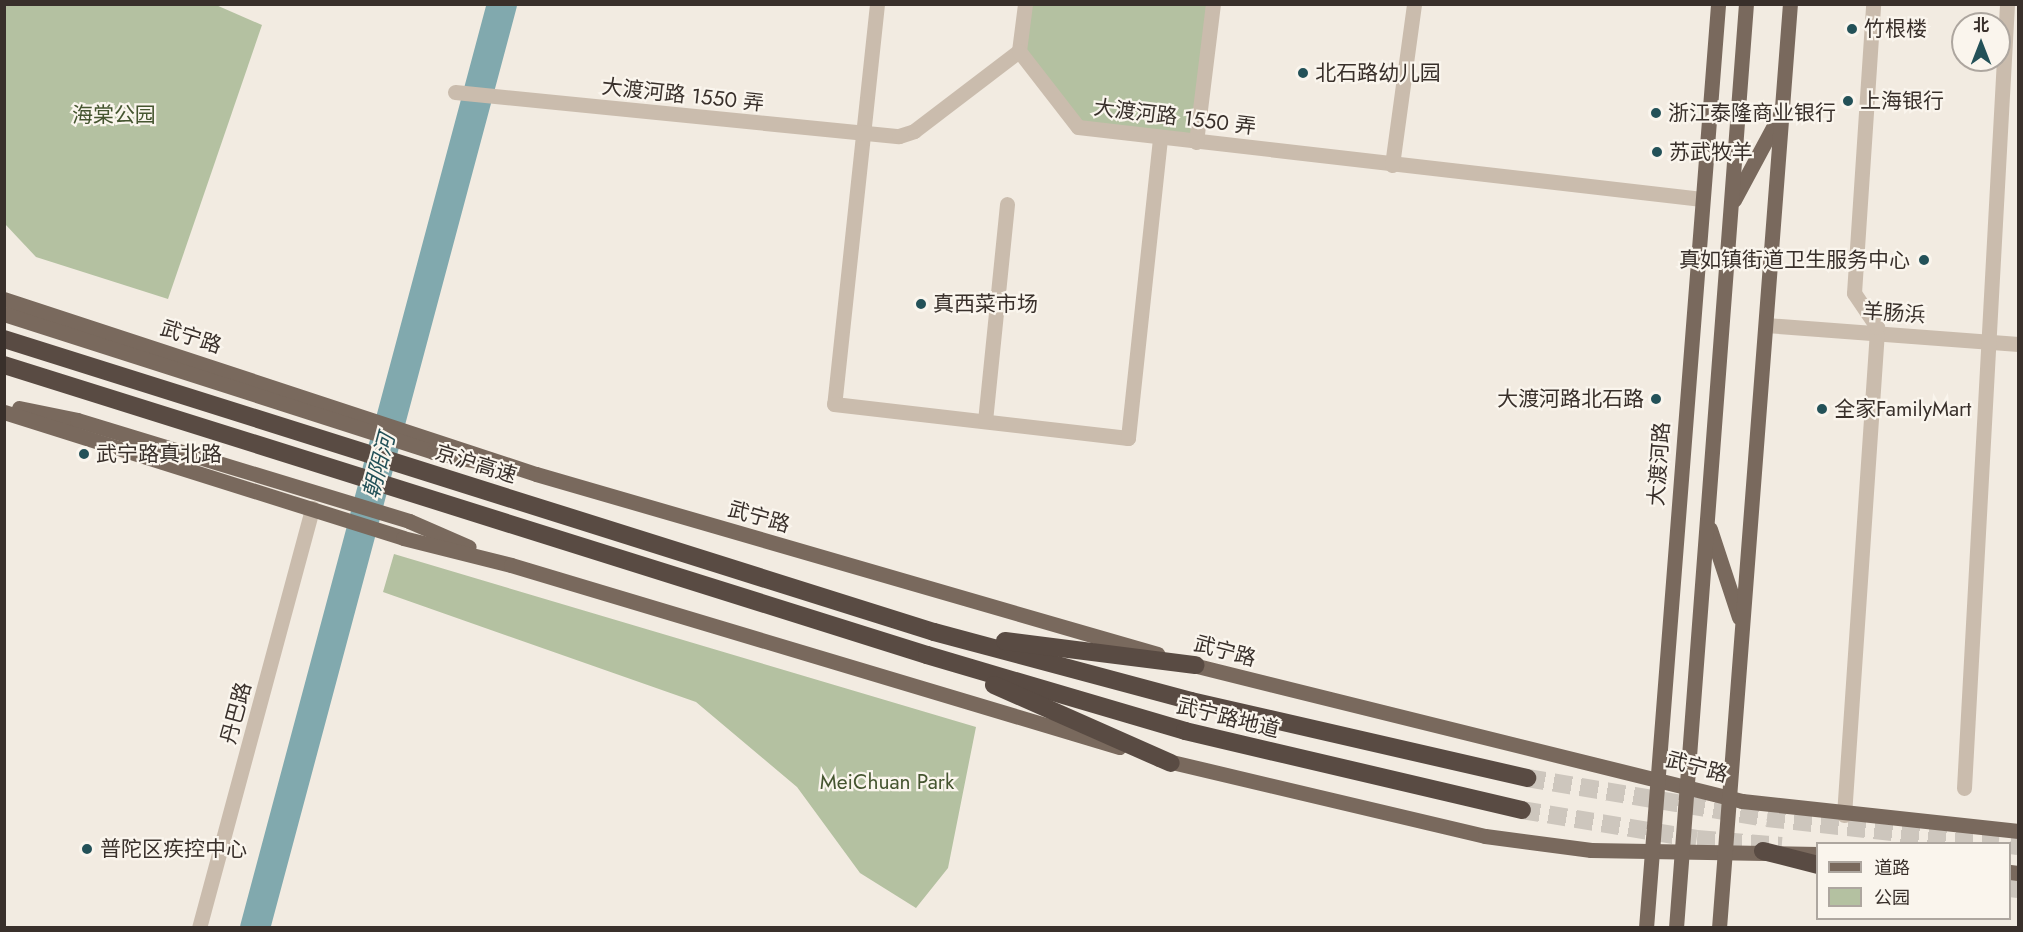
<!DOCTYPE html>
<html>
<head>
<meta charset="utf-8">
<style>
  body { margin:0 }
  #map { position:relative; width:2023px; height:932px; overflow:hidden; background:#f2ebe1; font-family:Jost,"Noto Sans SC",sans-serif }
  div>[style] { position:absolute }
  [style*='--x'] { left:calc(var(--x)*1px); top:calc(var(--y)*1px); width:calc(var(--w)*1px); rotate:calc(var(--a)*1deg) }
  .green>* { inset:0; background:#b4c1a1 }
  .river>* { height:30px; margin:-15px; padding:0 15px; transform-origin:15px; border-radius:15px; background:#81a9ae }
  .highway-tunnel>* { height:18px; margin-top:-9px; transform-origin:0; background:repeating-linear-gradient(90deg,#cdc6bd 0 18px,transparent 0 27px) }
  .minor>* { height:15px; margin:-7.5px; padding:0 7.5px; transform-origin:7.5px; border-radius:7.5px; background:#cabcad }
  .major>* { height:15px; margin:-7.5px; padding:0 7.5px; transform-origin:7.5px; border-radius:7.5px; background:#79695d }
  .highway>* { height:18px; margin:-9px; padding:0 9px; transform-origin:9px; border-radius:9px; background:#594b43 }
  .dots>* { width:16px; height:16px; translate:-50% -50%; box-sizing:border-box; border:3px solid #faf5ed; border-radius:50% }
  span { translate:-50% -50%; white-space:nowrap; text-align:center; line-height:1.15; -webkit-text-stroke:4.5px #faf5ed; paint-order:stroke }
  .poi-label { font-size:21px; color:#39302b }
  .left { translate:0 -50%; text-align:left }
  .right { translate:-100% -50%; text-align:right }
  .street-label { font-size:21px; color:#39302b }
  .park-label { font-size:21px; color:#455530 }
  .water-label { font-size:22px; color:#235158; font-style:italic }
  .frame { position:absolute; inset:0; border:6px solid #39302b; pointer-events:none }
  .legend { position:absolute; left:1816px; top:842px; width:195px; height:78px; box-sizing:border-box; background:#faf5ed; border:2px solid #ada69f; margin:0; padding:8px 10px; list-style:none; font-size:18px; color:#39302b }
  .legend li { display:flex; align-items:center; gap:12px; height:30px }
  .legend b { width:30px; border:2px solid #ada69f }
  .north { position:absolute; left:1951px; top:12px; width:60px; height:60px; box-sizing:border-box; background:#faf5ed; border:2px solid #ada69f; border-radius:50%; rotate:0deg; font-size:16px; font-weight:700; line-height:24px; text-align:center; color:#39302b }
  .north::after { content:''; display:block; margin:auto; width:21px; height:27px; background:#235158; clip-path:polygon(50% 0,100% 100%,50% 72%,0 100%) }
</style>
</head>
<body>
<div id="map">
  <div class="green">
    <div style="clip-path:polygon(5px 4px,216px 5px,262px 25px,168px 299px,36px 257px,5px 224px)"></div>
    <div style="clip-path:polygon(1025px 5px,1208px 5px,1196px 142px,1078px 127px,1019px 51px)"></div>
    <div style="clip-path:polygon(394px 554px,976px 727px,948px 868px,916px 908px,860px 873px,797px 787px,696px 702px,383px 592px)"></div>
  </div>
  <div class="river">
    <div style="--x:255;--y:928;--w:956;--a:-75.03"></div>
  </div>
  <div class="highway-tunnel">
    <div style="--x:1527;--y:778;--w:243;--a:9.5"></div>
    <div style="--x:1767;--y:818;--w:233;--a:6.4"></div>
    <div style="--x:1522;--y:810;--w:177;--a:9.4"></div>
    <div style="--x:1697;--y:839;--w:85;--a:4.7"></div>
    <div style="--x:2010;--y:845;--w:8;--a:7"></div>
    <div style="--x:2010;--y:888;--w:8;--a:7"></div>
  </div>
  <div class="minor">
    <div style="--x:877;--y:4;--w:402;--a:96.1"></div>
    <div style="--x:834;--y:404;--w:296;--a:6.6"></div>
    <div style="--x:1128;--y:438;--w:303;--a:-83.9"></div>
    <div style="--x:1019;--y:51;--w:47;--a:-82.7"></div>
    <div style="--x:455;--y:92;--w:446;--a:5.7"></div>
    <div style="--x:899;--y:136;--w:16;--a:-18"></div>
    <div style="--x:914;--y:131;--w:132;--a:-37.3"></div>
    <div style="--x:1019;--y:51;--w:96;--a:52.2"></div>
    <div style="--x:1078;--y:127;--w:628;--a:6.58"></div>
    <div style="--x:1196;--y:142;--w:139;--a:-83"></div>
    <div style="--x:1392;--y:165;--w:162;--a:-82.2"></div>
    <div style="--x:1766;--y:325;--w:253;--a:4.3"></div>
    <div style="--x:985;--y:421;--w:218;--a:-84.2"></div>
    <div style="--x:1964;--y:788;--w:785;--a:-86.86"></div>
    <div style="--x:1844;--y:815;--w:489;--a:-86.1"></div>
    <div style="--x:1877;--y:327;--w:41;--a:-124.1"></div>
    <div style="--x:1854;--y:293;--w:290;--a:-86.2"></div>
    <div style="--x:199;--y:928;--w:435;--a:-74.9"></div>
  </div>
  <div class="major">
    <div style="--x:1734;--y:200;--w:95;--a:-61.8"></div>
    <div style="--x:4;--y:299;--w:560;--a:18.21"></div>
    <div style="--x:536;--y:474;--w:647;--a:16.16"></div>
    <div style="--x:4;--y:314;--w:451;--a:17.8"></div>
    <div style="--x:433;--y:452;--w:49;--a:11.8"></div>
    <div style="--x:19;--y:408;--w:59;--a:11.7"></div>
    <div style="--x:77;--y:420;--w:347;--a:16.9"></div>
    <div style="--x:409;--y:521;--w:65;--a:23.4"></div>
    <div style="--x:4;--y:412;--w:418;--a:17.5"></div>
    <div style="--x:403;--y:538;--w:111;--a:14"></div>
    <div style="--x:511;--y:565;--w:635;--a:16.66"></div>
    <div style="--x:1710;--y:529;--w:93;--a:71.8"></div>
    <div style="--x:1185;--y:663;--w:574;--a:13.92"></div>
    <div style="--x:1742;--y:801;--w:278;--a:6.2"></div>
    <div style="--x:1159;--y:759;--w:335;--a:13.3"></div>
    <div style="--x:1485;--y:836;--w:107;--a:7.5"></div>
    <div style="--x:1591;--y:850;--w:227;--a:1"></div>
    <div style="--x:2010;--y:872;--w:8;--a:7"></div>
    <div style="--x:1646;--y:928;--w:927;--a:-85.54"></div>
    <div style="--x:1676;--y:928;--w:927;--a:-85.67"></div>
    <div style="--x:1719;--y:928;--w:927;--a:-85.61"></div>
  </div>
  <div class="highway">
    <div style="--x:4;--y:339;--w:975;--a:17.49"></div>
    <div style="--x:934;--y:632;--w:266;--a:15"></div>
    <div style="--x:1191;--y:701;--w:345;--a:12.9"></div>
    <div style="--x:4;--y:365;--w:967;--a:17.44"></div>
    <div style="--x:927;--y:655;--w:269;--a:16.4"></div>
    <div style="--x:1185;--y:731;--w:346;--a:13.2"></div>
    <div style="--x:1005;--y:641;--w:192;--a:7.2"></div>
    <div style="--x:994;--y:685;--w:193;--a:23.8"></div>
    <div style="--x:1763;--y:851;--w:57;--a:14.3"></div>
  </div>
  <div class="dots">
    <div style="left:1852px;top:29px;background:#235158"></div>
    <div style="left:1303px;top:73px;background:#235158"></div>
    <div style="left:1848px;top:101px;background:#235158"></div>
    <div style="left:1656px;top:113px;background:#235158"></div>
    <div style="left:1657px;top:152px;background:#235158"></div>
    <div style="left:1924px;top:260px;background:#235158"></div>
    <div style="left:921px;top:304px;background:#235158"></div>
    <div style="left:1656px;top:399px;background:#235158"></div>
    <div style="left:1822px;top:409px;background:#235158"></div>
    <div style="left:84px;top:454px;background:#235158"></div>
    <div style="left:87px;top:849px;background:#235158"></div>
  </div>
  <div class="poi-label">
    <span class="left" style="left:1864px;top:29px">竹根楼</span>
    <span class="left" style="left:1315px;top:73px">北石路幼儿园</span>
    <span class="left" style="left:1860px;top:101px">上海银行</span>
    <span class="left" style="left:1668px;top:113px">浙江泰隆商业银行</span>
    <span class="left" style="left:1669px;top:152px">苏武牧羊</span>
    <span class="right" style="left:1910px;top:260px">真如镇街道卫生服务中心</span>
    <span class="left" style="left:933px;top:304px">真西菜市场</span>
    <span class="right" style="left:1644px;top:399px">大渡河路北石路</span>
    <span class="left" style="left:1834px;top:409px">全家FamilyMart</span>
    <span class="left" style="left:96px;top:454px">武宁路真北路</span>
    <span class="left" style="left:100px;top:849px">普陀区疾控中心</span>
  </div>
  <div class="street-label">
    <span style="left:683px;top:95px;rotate:6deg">大渡河路 1550 弄</span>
    <span style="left:1175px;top:117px;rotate:7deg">大渡河路 1550 弄</span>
    <span style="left:1894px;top:313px;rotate:4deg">羊肠浜</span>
    <span style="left:191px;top:337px;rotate:18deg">武宁路</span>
    <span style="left:476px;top:464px;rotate:17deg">京沪高速</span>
    <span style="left:1659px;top:464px;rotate:-86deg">大渡河路</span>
    <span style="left:759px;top:517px;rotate:16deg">武宁路</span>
    <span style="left:1225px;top:651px;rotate:15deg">武宁路</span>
    <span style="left:236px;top:713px;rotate:-75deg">丹巴路</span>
    <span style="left:1228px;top:718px;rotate:14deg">武宁路地道</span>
    <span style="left:1697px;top:767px;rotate:15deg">武宁路</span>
  </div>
  <div class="park-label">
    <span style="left:114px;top:115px">海棠公园</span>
    <span style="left:887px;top:782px">MeiChuan Park</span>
  </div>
  <div class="water-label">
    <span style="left:379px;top:466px;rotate:-75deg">朝阳河</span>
  </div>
  <div class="frame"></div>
  <ul class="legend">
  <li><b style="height:8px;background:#79695d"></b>道路</li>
  <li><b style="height:16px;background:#b4c1a1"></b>公园</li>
  </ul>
  <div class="north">北</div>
</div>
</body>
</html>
